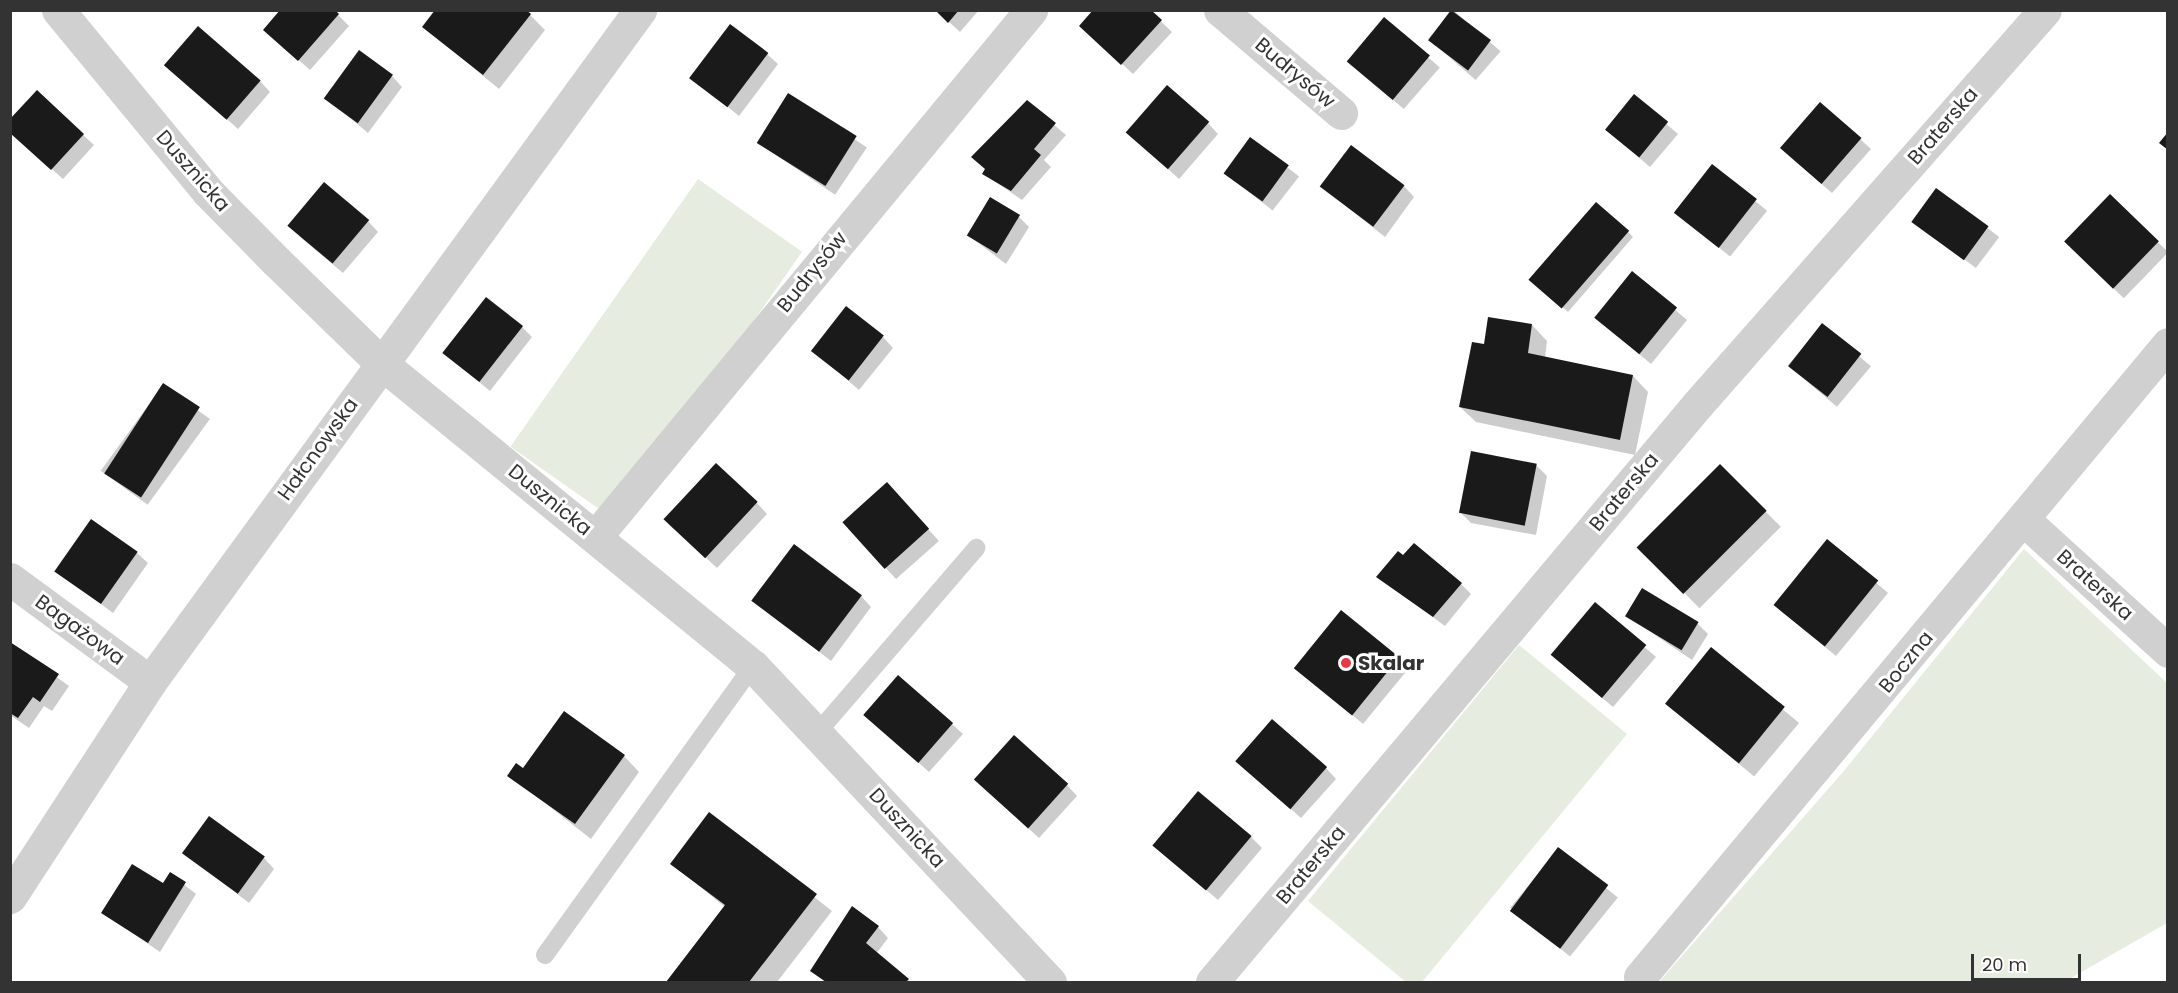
<!DOCTYPE html>
<html>
<head>
<meta charset="utf-8">
<style>
  body { margin:0 }
  #map { position:relative; width:2178px; height:993px; overflow:hidden; background:#fff; font-family:Poppins,sans-serif }
  div>[style] { position:absolute }
  [style*='--x'] { left:calc(var(--x)*1px); top:calc(var(--y)*1px); width:calc(var(--w)*1px); rotate:calc(var(--a)*1deg) }
  .green>* { inset:0; background:#e6ecdf; transform-origin:0 0 }
  .shadow>* { inset:0; background:#0003; transform-origin:0 0 }
  .building>* { inset:0; background:#1a1a1a; transform-origin:0 0 }
  .service>* { height:18px; margin:-9px; padding:0 9px; transform-origin:9px; border-radius:9px; background:#d0d0d0 }
  .minor>* { height:33px; margin:-16.5px; padding:0 16.5px; transform-origin:16.5px; border-radius:16.5px; background:#d0d0d0 }
  .tertiary>* { height:33px; margin:-16.5px; padding:0 16.5px; transform-origin:16.5px; border-radius:16.5px; background:#d0d0d0 }
  .dots>* { width:16px; height:16px; translate:-50% -50%; box-sizing:border-box; border:3px solid #fff; border-radius:50% }
  span { translate:-50% -50%; white-space:nowrap; text-align:center; line-height:1.15; -webkit-text-stroke:6px #fff; paint-order:stroke }
  .street-label { font-size:20px; color:#333 }
  .poi-label { font-size:20px; color:#333; font-weight:700 }
  .left { translate:0 -50%; text-align:left }
  .frame { position:absolute; inset:0; border:12px solid #333; pointer-events:none }
  .scale { position:absolute; left:1971px; top:954px; width:110px; height:27px; box-sizing:border-box; border:3px solid #333; border-top:0; padding-left:8px; font-size:18px; line-height:21px; white-space:nowrap; color:#333; -webkit-text-stroke:4px #fff; paint-order:stroke }
</style>
</head>
<body>
<div id="map">
  <div class="green">
    <div style="left:698px;top:179px;width:127px;height:327px;rotate:35deg"></div>
    <div style="clip-path:polygon(2024px 549px,2167px 683px,2167px 923px,2064px 982px,1659px 982px,1843px 772px)"></div>
    <div style="clip-path:polygon(1519px 645px,1627px 734px,1422px 982px,1406px 982px,1308px 901px)"></div>
  </div>
  <div class="shadow">
    <div style="clip-path:polygon(333px 10px,349px 26px,310px 70px,276px 40px)"></div>
    <div style="clip-path:polygon(936px 10px,979px 10px,960px 32px)"></div>
    <div style="clip-path:polygon(1149px 10px,1172px 32px,1133px 74px,1092px 36px)"></div>
    <div style="left:1453px;top:10px;width:63px;height:38px;rotate:41deg"></div>
    <div style="clip-path:polygon(530px 15px,545px 30px,499px 89px,424px 27px)"></div>
    <div style="left:1384px;top:19px;width:74px;height:55px;rotate:41deg"></div>
    <div style="clip-path:polygon(767px 54px,778px 64px,739px 116px,691px 77px)"></div>
    <div style="clip-path:polygon(166px 65px,260px 81px,270px 92px,238px 129px)"></div>
    <div style="clip-path:polygon(392px 76px,402px 87px,368px 133px,325px 97px)"></div>
    <div style="clip-path:polygon(37px 92px,94px 145px,63px 179px,16px 137px)"></div>
    <div style="left:789px;top:95px;width:94px;height:57px;rotate:34deg"></div>
    <div style="clip-path:polygon(1634px 96px,1678px 134px,1650px 167px,1617px 139px)"></div>
    <div style="clip-path:polygon(1027px 102px,1066px 135px,1044px 160px,1051px 167px,1022px 200px,984px 174px)"></div>
    <div style="clip-path:polygon(1208px 123px,1218px 134px,1179px 179px,1138px 142px)"></div>
    <div style="left:1251px;top:139px;width:61px;height:43px;rotate:38deg"></div>
    <div style="clip-path:polygon(1860px 139px,1871px 149px,1832px 193px,1792px 158px)"></div>
    <div style="left:1712px;top:166px;width:71px;height:59px;rotate:39deg"></div>
    <div style="clip-path:polygon(1404px 186px,1414px 197px,1385px 237px,1322px 187px)"></div>
    <div style="left:1937px;top:190px;width:78px;height:39px;rotate:37deg"></div>
    <div style="left:2110px;top:196px;width:81px;height:64px;rotate:44deg"></div>
    <div style="clip-path:polygon(1019px 217px,1029px 227px,1006px 264px,968px 235px)"></div>
    <div style="clip-path:polygon(368px 221px,378px 232px,343px 273px,299px 236px)"></div>
    <div style="clip-path:polygon(1628px 232px,1633px 237px,1568px 312px,1536px 284px)"></div>
    <div style="clip-path:polygon(1632px 273px,1687px 320px,1651px 364px,1607px 327px)"></div>
    <div style="clip-path:polygon(1532px 325px,1547px 341px,1545px 358px,1633px 376px,1648px 392px,1635px 455px,1476px 422px,1460px 407px,1485px 346px)"></div>
    <div style="left:1822px;top:325px;width:64px;height:53px;rotate:40deg"></div>
    <div style="clip-path:polygon(522px 327px,532px 337px,490px 391px,444px 353px)"></div>
    <div style="clip-path:polygon(883px 337px,893px 348px,859px 390px,815px 352px)"></div>
    <div style="left:163px;top:385px;width:58px;height:106px;rotate:36deg"></div>
    <div style="clip-path:polygon(1536px 465px,1547px 476px,1536px 535px,1471px 523px,1460px 512px)"></div>
    <div style="left:1720px;top:466px;width:86px;height:115px;rotate:45deg"></div>
    <div style="clip-path:polygon(897px 495px,939px 541px,896px 579px,844px 523px)"></div>
    <div style="clip-path:polygon(757px 503px,767px 514px,717px 568px,676px 530px)"></div>
    <div style="clip-path:polygon(1828px 541px,1888px 593px,1836px 656px,1786px 615px)"></div>
    <div style="clip-path:polygon(137px 553px,148px 563px,113px 613px,56px 571px)"></div>
    <div style="clip-path:polygon(1378px 577px,1461px 584px,1471px 594px,1445px 626px)"></div>
    <div style="clip-path:polygon(861px 596px,871px 607px,831px 661px,754px 601px)"></div>
    <div style="clip-path:polygon(1595px 604px,1656px 657px,1613px 707px,1563px 665px)"></div>
    <div style="clip-path:polygon(1627px 616px,1698px 624px,1708px 634px,1692px 660px)"></div>
    <div style="clip-path:polygon(10px 644px,69px 686px,52px 711px,44px 706px,29px 728px,10px 715px)"></div>
    <div style="left:1711px;top:649px;width:115px;height:70px;rotate:40deg"></div>
    <div style="clip-path:polygon(1398px 658px,1409px 668px,1363px 724px,1296px 668px)"></div>
    <div style="clip-path:polygon(865px 715px,952px 724px,963px 734px,929px 772px)"></div>
    <div style="clip-path:polygon(624px 756px,639px 772px,591px 839px,509px 775px)"></div>
    <div style="clip-path:polygon(1326px 768px,1336px 779px,1301px 818px,1248px 771px)"></div>
    <div style="clip-path:polygon(1067px 785px,1077px 796px,1039px 838px,986px 790px)"></div>
    <div style="clip-path:polygon(709px 814px,832px 911px,777px 982px,668px 982px,725px 907px,672px 864px)"></div>
    <div style="clip-path:polygon(1251px 837px,1262px 848px,1218px 900px,1155px 846px)"></div>
    <div style="left:1558px;top:849px;width:77px;height:76px;rotate:39deg"></div>
    <div style="clip-path:polygon(184px 853px,264px 858px,274px 869px,249px 903px)"></div>
    <div style="clip-path:polygon(171px 874px,196px 894px,160px 952px,103px 913px,163px 885px)"></div>
    <div style="clip-path:polygon(878px 927px,888px 938px,876px 954px,910px 982px,825px 982px,812px 970px)"></div>
  </div>
  <div class="building">
    <div style="clip-path:polygon(280px 10px,335px 10px,339px 14px,298px 61px,263px 30px)"></div>
    <div style="clip-path:polygon(435px 10px,526px 10px,531px 14px,483px 75px,422px 27px)"></div>
    <div style="clip-path:polygon(935px 10px,959px 10px,948px 23px)"></div>
    <div style="clip-path:polygon(1093px 10px,1151px 10px,1162px 20px,1121px 65px,1079px 26px)"></div>
    <div style="left:1451px;top:10px;width:50px;height:38px;rotate:37deg"></div>
    <div style="left:1384px;top:17px;width:60px;height:58px;rotate:40deg"></div>
    <div style="left:730px;top:24px;width:48px;height:68px;rotate:37deg"></div>
    <div style="left:198px;top:26px;width:83px;height:52px;rotate:41deg"></div>
    <div style="left:359px;top:50px;width:42px;height:60px;rotate:36deg"></div>
    <div style="left:1167px;top:85px;width:56px;height:63px;rotate:41deg"></div>
    <div style="clip-path:polygon(37px 90px,84px 134px,51px 170px,10px 133px,10px 119px)"></div>
    <div style="left:788px;top:93px;width:81px;height:59px;rotate:32deg"></div>
    <div style="left:1634px;top:94px;width:44px;height:46px;rotate:39deg"></div>
    <div style="clip-path:polygon(1027px 100px,1056px 123px,1034px 149px,1041px 155px,1011px 191px,982px 174px,985px 169px,971px 157px)"></div>
    <div style="left:1820px;top:102px;width:55px;height:61px;rotate:41deg"></div>
    <div style="clip-path:polygon(2168px 132px,2168px 150px,2159px 143px)"></div>
    <div style="left:1250px;top:137px;width:48px;height:45px;rotate:36deg"></div>
    <div style="left:1351px;top:145px;width:67px;height:52px;rotate:37deg"></div>
    <div style="left:1712px;top:164px;width:57px;height:62px;rotate:38deg"></div>
    <div style="left:324px;top:182px;width:59px;height:57px;rotate:40deg"></div>
    <div style="left:1936px;top:188px;width:65px;height:42px;rotate:36deg"></div>
    <div style="left:2110px;top:194px;width:68px;height:66px;rotate:44deg"></div>
    <div style="left:990px;top:197px;width:35px;height:45px;rotate:31deg"></div>
    <div style="left:1596px;top:202px;width:44px;height:103px;rotate:41deg"></div>
    <div style="left:1632px;top:271px;width:58px;height:60px;rotate:39deg"></div>
    <div style="left:486px;top:297px;width:47px;height:71px;rotate:38deg"></div>
    <div style="left:846px;top:306px;width:48px;height:57px;rotate:38deg"></div>
    <div style="clip-path:polygon(1488px 317px,1532px 324px,1528px 353px,1633px 375px,1620px 440px,1459px 407px,1472px 342px,1484px 344px)"></div>
    <div style="left:1822px;top:323px;width:50px;height:55px;rotate:38deg"></div>
    <div style="left:163px;top:383px;width:44px;height:108px;rotate:33deg"></div>
    <div style="left:1471px;top:451px;width:67px;height:63px;rotate:11deg"></div>
    <div style="left:716px;top:463px;width:57px;height:77px;rotate:43deg"></div>
    <div style="left:1720px;top:464px;width:66px;height:118px;rotate:45deg"></div>
    <div style="left:887px;top:482px;width:63px;height:60px;rotate:48deg"></div>
    <div style="left:91px;top:519px;width:57px;height:64px;rotate:35deg"></div>
    <div style="left:1827px;top:539px;width:66px;height:85px;rotate:39deg"></div>
    <div style="clip-path:polygon(1414px 543px,1462px 583px,1433px 617px,1376px 577px,1398px 551px,1403px 555px)"></div>
    <div style="left:794px;top:544px;width:85px;height:71px;rotate:37deg"></div>
    <div style="left:1642px;top:588px;width:66px;height:33px;rotate:31deg"></div>
    <div style="left:1595px;top:602px;width:67px;height:69px;rotate:40deg"></div>
    <div style="left:1341px;top:610px;width:75px;height:75px;rotate:39deg"></div>
    <div style="clip-path:polygon(10px 642px,59px 674px,40px 702px,33px 697px,18px 718px,10px 713px)"></div>
    <div style="left:1711px;top:647px;width:95px;height:73px;rotate:39deg"></div>
    <div style="left:898px;top:675px;width:73px;height:53px;rotate:41deg"></div>
    <div style="clip-path:polygon(564px 711px,625px 755px,575px 824px,507px 776px,516px 763px,523px 768px)"></div>
    <div style="left:1272px;top:719px;width:73px;height:56px;rotate:41deg"></div>
    <div style="left:1014px;top:735px;width:73px;height:60px;rotate:42deg"></div>
    <div style="left:1198px;top:791px;width:70px;height:71px;rotate:40deg"></div>
    <div style="clip-path:polygon(709px 812px,817px 894px,749px 982px,666px 982px,725px 905px,670px 864px)"></div>
    <div style="left:209px;top:816px;width:69px;height:46px;rotate:36deg"></div>
    <div style="left:1558px;top:847px;width:63px;height:80px;rotate:37deg"></div>
    <div style="clip-path:polygon(132px 864px,163px 883px,170px 872px,186px 882px,148px 943px,101px 913px)"></div>
    <div style="clip-path:polygon(852px 906px,879px 926px,866px 943px,909px 979px,906px 982px,826px 982px,810px 971px)"></div>
  </div>
  <div class="service">
    <div style="--x:818;--y:732;--w:243;--a:-49.3"></div>
    <div style="--x:545;--y:955;--w:356;--a:-54.3"></div>
  </div>
  <div class="minor">
    <div style="--x:58;--y:10;--w:236;--a:50.5"></div>
    <div style="--x:208;--y:192;--w:97;--a:45.4"></div>
    <div style="--x:276;--y:261;--w:146;--a:44.2"></div>
    <div style="--x:381;--y:363;--w:480;--a:39.2"></div>
    <div style="--x:753;--y:666;--w:434;--a:46.8"></div>
    <div style="--x:1220;--y:10;--w:159;--a:40.4"></div>
    <div style="--x:2023;--y:519;--w:196;--a:42.3"></div>
    <div style="--x:596;--y:536;--w:683;--a:-50.41"></div>
    <div style="--x:10;--y:579;--w:174;--a:36.3"></div>
    <div style="--x:1640;--y:977;--w:824;--a:-50.17"></div>
    <div style="--x:1212;--y:982;--w:754;--a:-49.95"></div>
    <div style="--x:1697;--y:405;--w:526;--a:-48.62"></div>
  </div>
  <div class="tertiary">
    <div style="--x:10;--y:897;--w:257;--a:-56.9"></div>
    <div style="--x:150;--y:682;--w:832;--a:-53.9"></div>
  </div>
  <div class="dots">
    <div style="left:1346px;top:663px;background:#e63946"></div>
  </div>
  <div class="street-label">
    <span style="left:1295px;top:73px;rotate:40deg">Budrysów</span>
    <span style="left:1943px;top:126px;rotate:-49deg">Braterska</span>
    <span style="left:193px;top:171px;rotate:49deg">Dusznicka</span>
    <span style="left:812px;top:272px;rotate:-51deg">Budrysów</span>
    <span style="left:318px;top:449px;rotate:-54deg">Hałcnowska</span>
    <span style="left:1624px;top:492px;rotate:-50deg">Braterska</span>
    <span style="left:550px;top:500px;rotate:39deg">Dusznicka</span>
    <span style="left:2095px;top:585px;rotate:42deg">Braterska</span>
    <span style="left:80px;top:630px;rotate:36deg">Bagażowa</span>
    <span style="left:1906px;top:662px;rotate:-51deg">Boczna</span>
    <span style="left:907px;top:828px;rotate:47deg">Dusznicka</span>
    <span style="left:1311px;top:865px;rotate:-50deg">Braterska</span>
  </div>
  <div class="poi-label">
    <span class="left" style="left:1358px;top:663px">Skalar</span>
  </div>
  <div class="frame"></div>
  <div class="scale">20 m</div>
</div>
</body>
</html>
